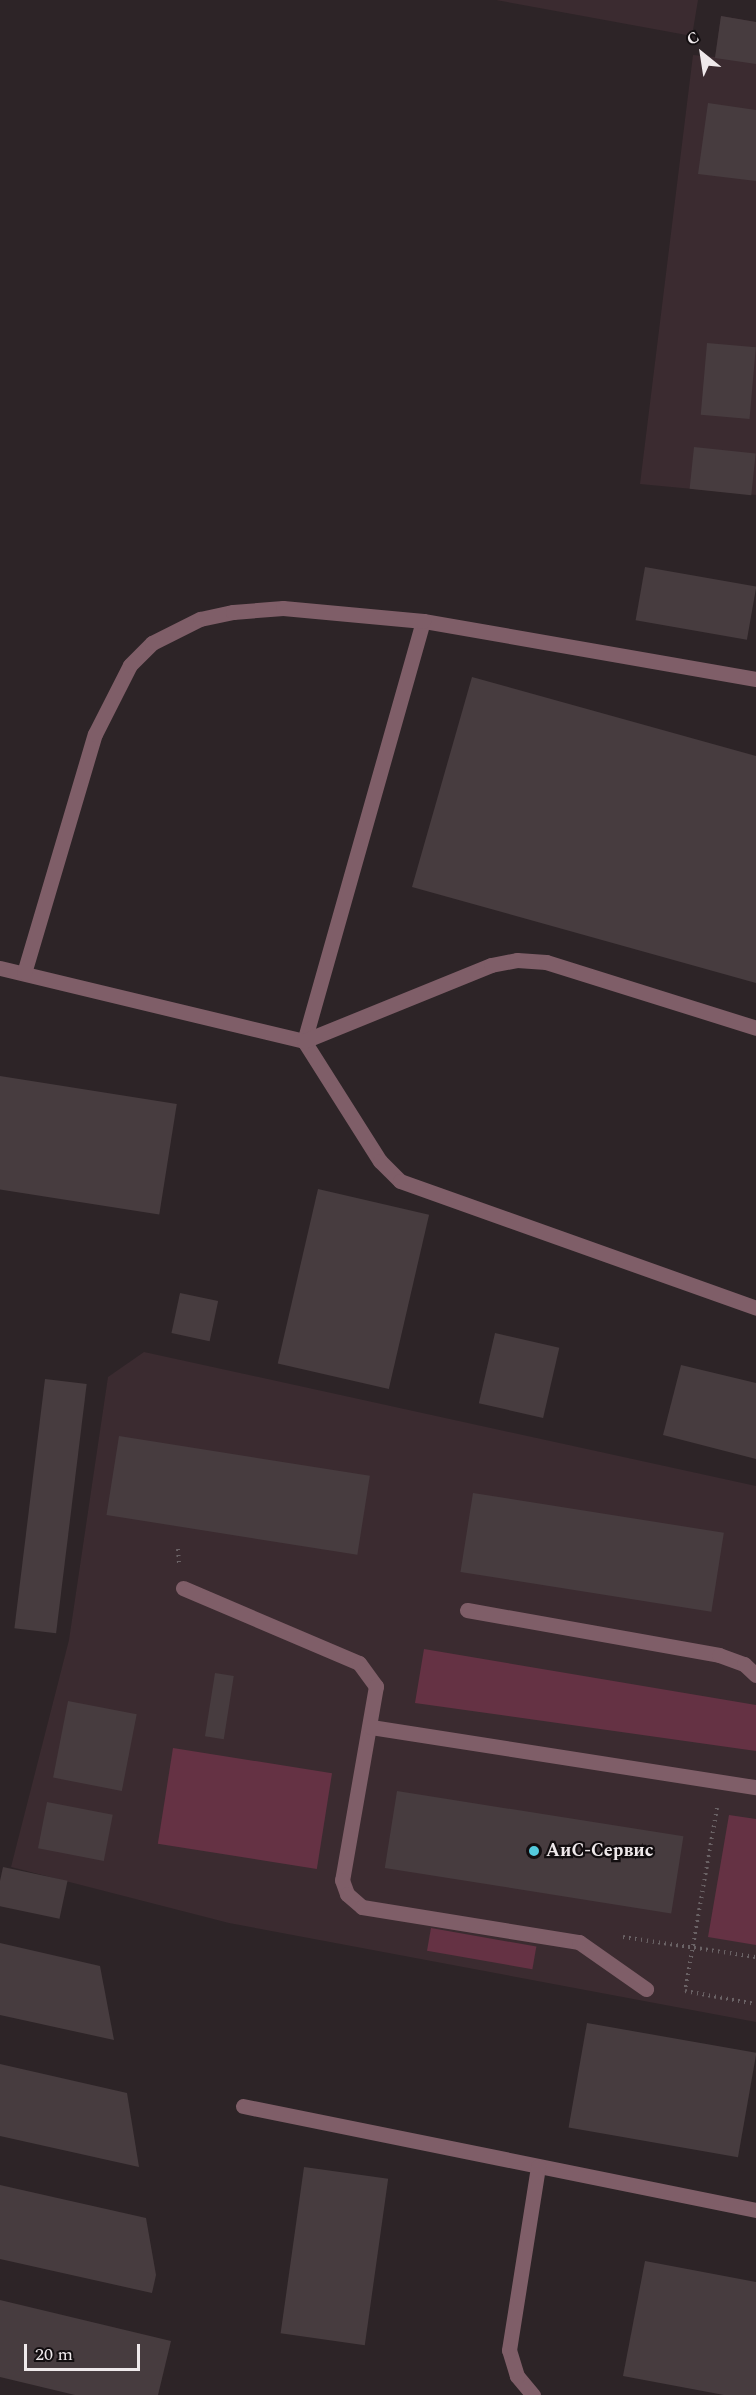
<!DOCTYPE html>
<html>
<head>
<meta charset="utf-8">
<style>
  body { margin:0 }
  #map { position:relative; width:756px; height:2395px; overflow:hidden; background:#2d2427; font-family:Spectral,serif }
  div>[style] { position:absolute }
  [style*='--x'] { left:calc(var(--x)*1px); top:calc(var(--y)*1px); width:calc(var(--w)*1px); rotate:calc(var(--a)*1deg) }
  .built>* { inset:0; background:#3b2b30 }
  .green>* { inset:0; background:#653244; transform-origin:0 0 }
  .building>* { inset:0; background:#473c3f; transform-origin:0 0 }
  .path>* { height:4px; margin-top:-2px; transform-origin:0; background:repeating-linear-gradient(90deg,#6a6265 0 1.5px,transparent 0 6px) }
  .minor>* { height:15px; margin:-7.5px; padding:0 7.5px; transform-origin:7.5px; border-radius:7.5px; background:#7f5e68 }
  .dots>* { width:16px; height:16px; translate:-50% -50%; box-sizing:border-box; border:3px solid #130e10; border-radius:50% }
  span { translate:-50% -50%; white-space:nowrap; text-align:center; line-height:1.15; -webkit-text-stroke:4.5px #130e10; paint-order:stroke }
  .poi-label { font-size:18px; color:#efe9eb; font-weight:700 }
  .left { translate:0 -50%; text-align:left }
  .north { position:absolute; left:672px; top:24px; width:60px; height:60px; -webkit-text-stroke:4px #130e10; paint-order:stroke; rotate:330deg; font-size:16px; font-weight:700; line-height:24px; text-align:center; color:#efe9eb }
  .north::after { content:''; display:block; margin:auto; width:21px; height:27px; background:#efe9eb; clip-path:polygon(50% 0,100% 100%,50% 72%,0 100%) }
  .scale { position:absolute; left:24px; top:2344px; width:116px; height:27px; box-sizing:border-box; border:3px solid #efe9eb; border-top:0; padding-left:8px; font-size:18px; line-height:21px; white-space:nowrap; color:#efe9eb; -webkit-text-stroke:4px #130e10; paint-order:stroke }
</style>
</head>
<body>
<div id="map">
  <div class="built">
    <div style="clip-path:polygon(496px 0,698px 0,692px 36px)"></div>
    <div style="clip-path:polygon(721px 16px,756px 22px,756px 495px,640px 484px,693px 55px,715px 57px)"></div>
    <div style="clip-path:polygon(144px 1352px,756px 1486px,756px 2022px,229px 1923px,11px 1867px,69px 1640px,108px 1377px)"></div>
  </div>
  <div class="green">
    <div style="clip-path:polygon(424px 1649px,756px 1705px,756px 1751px,415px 1703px)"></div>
    <div style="left:173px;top:1748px;width:161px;height:97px;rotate:9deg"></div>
    <div style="clip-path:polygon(729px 1815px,756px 1819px,756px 1945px,708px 1937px)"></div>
    <div style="left:431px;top:1928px;width:107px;height:23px;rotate:10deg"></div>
  </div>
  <div class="building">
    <div style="clip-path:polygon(721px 16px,756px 22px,756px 64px,715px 58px)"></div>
    <div style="clip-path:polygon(708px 103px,756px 110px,756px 181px,698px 174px)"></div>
    <div style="left:707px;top:343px;width:49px;height:72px;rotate:5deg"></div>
    <div style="left:694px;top:447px;width:62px;height:42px;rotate:6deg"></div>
    <div style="left:645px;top:567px;width:113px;height:54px;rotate:10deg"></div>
    <div style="clip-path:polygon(472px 677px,756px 756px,756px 983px,412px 887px)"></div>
    <div style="left:0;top:1076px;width:179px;height:112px;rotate:9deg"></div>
    <div style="left:318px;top:1189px;width:114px;height:179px;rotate:13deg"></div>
    <div style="left:180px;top:1293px;width:39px;height:41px;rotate:12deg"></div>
    <div style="left:495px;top:1333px;width:66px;height:72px;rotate:13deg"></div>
    <div style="clip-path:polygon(681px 1365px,756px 1383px,756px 1459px,663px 1435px)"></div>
    <div style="left:45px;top:1379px;width:42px;height:251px;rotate:7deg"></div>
    <div style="left:119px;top:1436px;width:254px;height:80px;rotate:9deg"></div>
    <div style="left:473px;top:1493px;width:254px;height:80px;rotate:9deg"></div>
    <div style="left:215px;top:1673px;width:19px;height:64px;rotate:9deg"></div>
    <div style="left:68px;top:1701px;width:70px;height:78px;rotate:11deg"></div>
    <div style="left:397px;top:1791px;width:290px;height:78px;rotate:9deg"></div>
    <div style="left:47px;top:1802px;width:67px;height:47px;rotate:11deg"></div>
    <div style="left:3px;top:1867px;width:66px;height:39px;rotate:12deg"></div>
    <div style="clip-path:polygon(0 1943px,100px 1966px,114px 2040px,0 2015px)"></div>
    <div style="left:587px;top:2023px;width:172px;height:106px;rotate:10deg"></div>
    <div style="clip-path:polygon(0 2064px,127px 2093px,139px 2167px,0 2136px)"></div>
    <div style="left:304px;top:2167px;width:85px;height:168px;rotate:8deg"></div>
    <div style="clip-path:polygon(0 2185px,146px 2218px,156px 2275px,152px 2293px,0 2259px)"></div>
    <div style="clip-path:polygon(645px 2261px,756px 2282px,756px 2395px,724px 2395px,623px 2376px)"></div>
    <div style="clip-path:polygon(0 2300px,171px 2341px,158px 2395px,75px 2395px,0 2377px)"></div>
  </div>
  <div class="path">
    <div style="--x:178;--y:1549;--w:15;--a:86"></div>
    <div style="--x:717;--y:1808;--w:186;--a:99.9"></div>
    <div style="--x:685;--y:1991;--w:72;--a:10.4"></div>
    <div style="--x:623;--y:1937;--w:134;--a:8.6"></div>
  </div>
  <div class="minor">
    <div style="--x:756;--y:679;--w:338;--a:-170.1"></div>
    <div style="--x:423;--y:621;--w:437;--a:105.8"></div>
    <div style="--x:304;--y:1041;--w:142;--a:57.7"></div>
    <div style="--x:380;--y:1161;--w:28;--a:45"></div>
    <div style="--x:400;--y:1181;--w:378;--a:19.6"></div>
    <div style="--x:0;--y:968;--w:313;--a:13.5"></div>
    <div style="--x:304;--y:1041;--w:202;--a:-22.1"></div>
    <div style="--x:491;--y:965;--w:26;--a:-11"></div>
    <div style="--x:517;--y:960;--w:29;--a:4"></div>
    <div style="--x:546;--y:962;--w:220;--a:17.4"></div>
    <div style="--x:24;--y:973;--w:249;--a:-73.5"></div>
    <div style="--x:95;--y:734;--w:77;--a:-63.1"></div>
    <div style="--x:130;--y:665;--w:31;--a:-45"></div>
    <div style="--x:152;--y:643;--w:54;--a:-26.6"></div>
    <div style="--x:200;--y:619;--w:34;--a:-12"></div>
    <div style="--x:233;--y:612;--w:50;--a:-4.6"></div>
    <div style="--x:283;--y:608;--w:141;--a:5.3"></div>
    <div style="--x:183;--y:1588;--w:191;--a:23.1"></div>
    <div style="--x:359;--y:1663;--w:29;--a:54"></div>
    <div style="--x:376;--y:1686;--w:197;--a:99.9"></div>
    <div style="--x:342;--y:1880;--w:15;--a:70"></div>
    <div style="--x:347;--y:1894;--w:20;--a:41"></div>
    <div style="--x:362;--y:1907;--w:220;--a:9.2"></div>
    <div style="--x:579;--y:1942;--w:82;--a:35"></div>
    <div style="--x:467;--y:1610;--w:256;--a:10.1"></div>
    <div style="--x:719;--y:1655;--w:27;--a:20"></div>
    <div style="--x:744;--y:1664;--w:16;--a:43"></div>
    <div style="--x:371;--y:1727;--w:390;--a:8.9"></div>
    <div style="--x:243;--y:2106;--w:523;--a:11.46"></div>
    <div style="--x:533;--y:2395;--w:25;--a:-130"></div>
    <div style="--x:517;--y:2376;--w:27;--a:-107"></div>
    <div style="--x:509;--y:2350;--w:186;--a:-81"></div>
  </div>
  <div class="dots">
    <div style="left:534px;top:1851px;background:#54cadd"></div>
  </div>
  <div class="poi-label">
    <span class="left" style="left:546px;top:1851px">АиС-Сервис</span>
  </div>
  <div class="north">С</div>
  <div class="scale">20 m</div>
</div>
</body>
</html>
